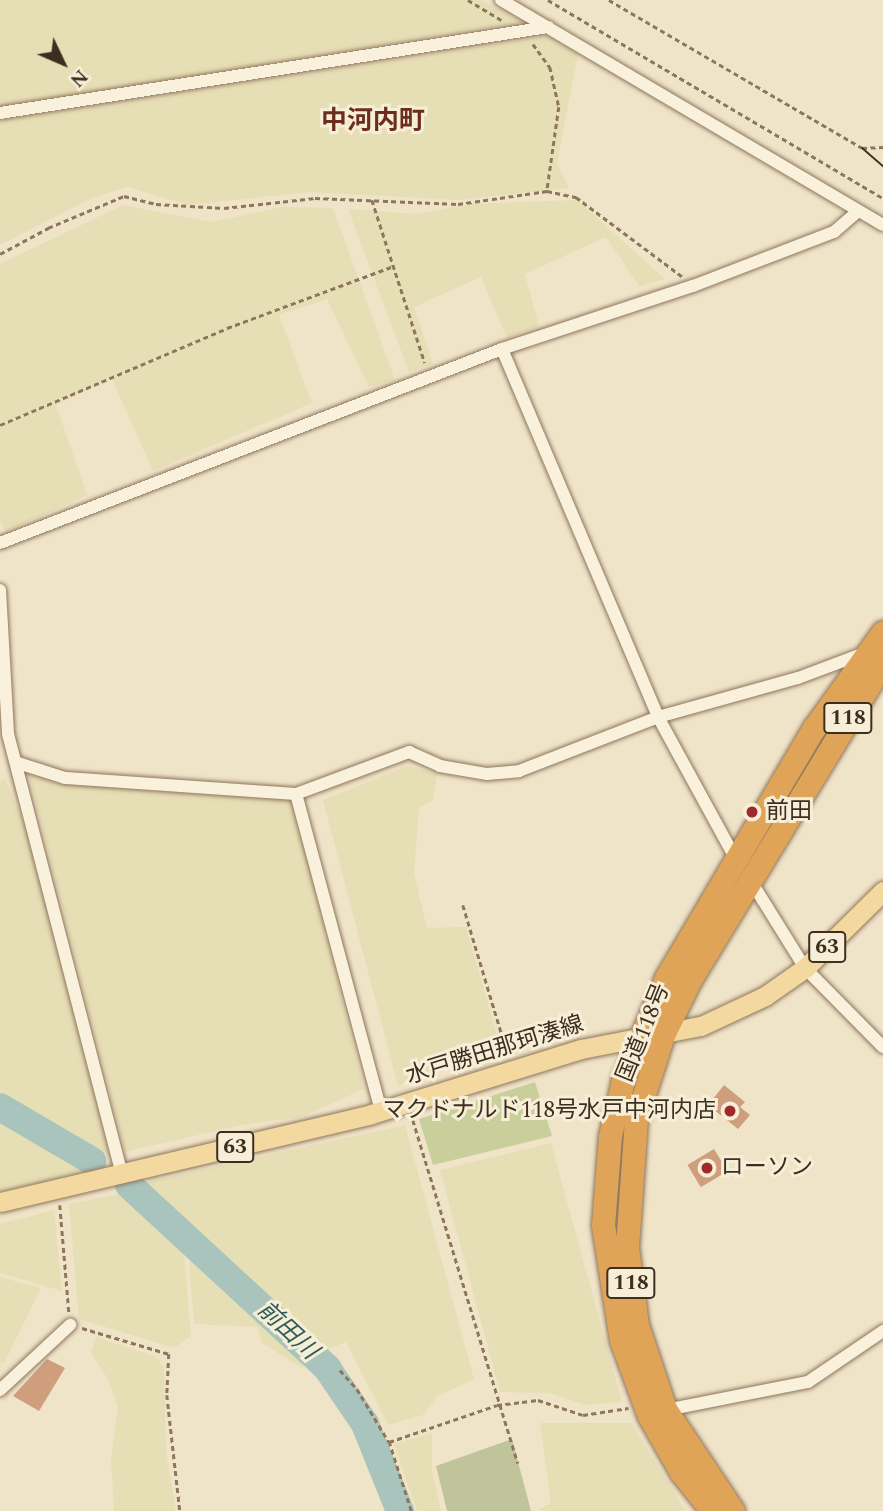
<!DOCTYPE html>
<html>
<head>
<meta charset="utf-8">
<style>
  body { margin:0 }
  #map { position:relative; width:883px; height:1511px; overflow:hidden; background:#f0e4c8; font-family:Spectral,"Noto Sans JP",serif }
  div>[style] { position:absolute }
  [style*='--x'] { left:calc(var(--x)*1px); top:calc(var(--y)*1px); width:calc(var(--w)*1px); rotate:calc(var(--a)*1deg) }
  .farmland>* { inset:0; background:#e6deb5 }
  .green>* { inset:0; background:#c9cf9b }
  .cemetery>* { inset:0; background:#bfc49a }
  .river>* { height:28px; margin:-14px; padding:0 14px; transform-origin:14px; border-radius:14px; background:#a9c4bc }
  .building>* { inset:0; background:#cf9f7d; transform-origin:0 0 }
  .path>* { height:2.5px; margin-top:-1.25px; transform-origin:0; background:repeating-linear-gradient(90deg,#8d765c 0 5px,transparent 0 8.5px) }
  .roads { filter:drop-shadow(0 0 2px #8d765c) drop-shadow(0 0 2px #8d765c) }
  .street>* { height:12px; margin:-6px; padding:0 6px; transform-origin:6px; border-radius:6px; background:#faf1dc }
  .primary>* { height:19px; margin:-9.5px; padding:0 9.5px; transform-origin:9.5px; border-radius:9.5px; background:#f3d9a0 }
  .highway>* { height:23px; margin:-11.5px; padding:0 11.5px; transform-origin:11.5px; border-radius:11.5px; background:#e0a458 }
  .tram>* { height:2px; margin:-1px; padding:0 1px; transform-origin:1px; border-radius:1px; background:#3d2e20 }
  .dots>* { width:19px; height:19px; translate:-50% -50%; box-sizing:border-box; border:4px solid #f7eed8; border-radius:50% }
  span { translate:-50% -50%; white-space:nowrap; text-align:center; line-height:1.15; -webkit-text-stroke:6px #f7eed8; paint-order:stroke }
  .shield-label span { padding:2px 5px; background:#f7eed8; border:2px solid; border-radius:5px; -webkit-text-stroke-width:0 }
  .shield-label { font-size:21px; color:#3d2e20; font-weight:700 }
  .poi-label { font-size:23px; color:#3d2e20 }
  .left { translate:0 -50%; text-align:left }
  .right { translate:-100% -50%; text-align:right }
  .street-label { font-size:23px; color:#3d2e20 }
  .water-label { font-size:24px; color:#2f5d5a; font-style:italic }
  .quarter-label { font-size:26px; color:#6b2e1e; font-weight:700 }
  .north { position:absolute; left:28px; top:28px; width:70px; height:70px; -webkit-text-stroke:5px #f7eed8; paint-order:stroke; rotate:134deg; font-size:19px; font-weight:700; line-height:28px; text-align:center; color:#3d2e20 }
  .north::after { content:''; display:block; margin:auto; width:24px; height:32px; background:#3d2e20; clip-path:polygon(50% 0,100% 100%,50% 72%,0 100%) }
</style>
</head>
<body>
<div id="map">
  <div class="farmland">
    <div style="clip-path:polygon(0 0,481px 0,523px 22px,0 107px)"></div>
    <div style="clip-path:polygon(548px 36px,578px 54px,557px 163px,569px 188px,458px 200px,309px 192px,189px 205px,127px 187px,92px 198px,0 245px,0 121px)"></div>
    <div style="clip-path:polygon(577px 200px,665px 279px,639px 286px,606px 237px,525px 274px,539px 326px,507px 338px,481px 277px,414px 307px,433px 364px,409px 372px,348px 209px,416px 214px,469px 204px)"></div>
    <div style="clip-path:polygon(123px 205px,211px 222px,282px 207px,333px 208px,395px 380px,369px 387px,327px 299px,279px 315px,312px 403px,153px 471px,112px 379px,56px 405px,87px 495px,6px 532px,0 521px,0 264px)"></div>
    <div style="clip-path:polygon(407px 766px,437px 773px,433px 800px,419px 808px,414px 873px,427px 928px,466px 927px,501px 1049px,398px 1086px,323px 800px)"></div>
    <div style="clip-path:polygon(29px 775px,65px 785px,292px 797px,364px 1089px,301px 1117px,241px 1125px,125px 1152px)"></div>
    <div style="clip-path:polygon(5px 779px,27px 830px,110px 1156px,0 1092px,0 780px)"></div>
    <div style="clip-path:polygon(0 1117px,0 1118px,95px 1169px,0 1192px)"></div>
    <div style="clip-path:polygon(405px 1125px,474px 1379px,438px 1396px,423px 1415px,388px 1425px,346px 1342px,325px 1350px,137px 1184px)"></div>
    <div style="clip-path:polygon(551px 1143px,622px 1402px,585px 1405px,549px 1393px,500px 1392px,440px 1170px)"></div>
    <div style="clip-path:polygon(129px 1192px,183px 1243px,191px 1336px,174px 1348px,79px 1319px,69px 1204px)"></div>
    <div style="clip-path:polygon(54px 1210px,62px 1291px,0 1273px,0 1224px)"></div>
    <div style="clip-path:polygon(188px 1244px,312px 1356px,302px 1368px,262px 1343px,258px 1327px,194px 1324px)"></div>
    <div style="clip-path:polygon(0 1277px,41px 1288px,4px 1363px,0 1362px)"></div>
    <div style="clip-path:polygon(96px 1337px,156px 1357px,164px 1368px,166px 1450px,176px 1511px,114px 1511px,111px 1459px,118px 1408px,108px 1379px,91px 1353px)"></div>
    <div style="clip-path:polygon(540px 1423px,631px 1423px,686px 1511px,538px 1511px,551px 1502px)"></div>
    <div style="clip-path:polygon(432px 1433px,432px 1470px,441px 1511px,417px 1511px,394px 1444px)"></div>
  </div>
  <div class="green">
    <div style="clip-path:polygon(535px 1082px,552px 1136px,433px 1165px,419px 1119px)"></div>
  </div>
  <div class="cemetery">
    <div style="clip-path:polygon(512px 1439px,531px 1511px,447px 1511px,436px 1466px)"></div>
  </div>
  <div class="river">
    <div style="--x:0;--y:1107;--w:107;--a:30.4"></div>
    <div style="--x:129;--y:1185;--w:270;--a:42.7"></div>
    <div style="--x:327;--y:1368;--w:68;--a:55.8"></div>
    <div style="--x:365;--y:1424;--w:94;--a:68.1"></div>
  </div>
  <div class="building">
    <div style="clip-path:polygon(724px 1085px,745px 1102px,740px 1107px,750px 1115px,738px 1129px,708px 1105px)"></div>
    <div style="left:714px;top:1149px;width:26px;height:31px;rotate:59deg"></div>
    <div style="clip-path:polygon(47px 1359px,65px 1368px,39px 1411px,13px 1396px)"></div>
  </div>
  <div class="path">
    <div style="--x:468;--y:0;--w:41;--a:31"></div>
    <div style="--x:548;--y:0;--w:389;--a:30.6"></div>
    <div style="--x:609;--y:0;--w:293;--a:30.3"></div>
    <div style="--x:862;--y:148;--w:21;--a:-3"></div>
    <div style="--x:533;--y:44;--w:29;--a:54"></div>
    <div style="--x:550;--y:67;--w:41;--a:77.3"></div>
    <div style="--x:559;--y:107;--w:85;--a:98.1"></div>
    <div style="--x:372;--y:200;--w:171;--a:72"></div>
    <div style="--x:0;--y:254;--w:55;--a:-28.4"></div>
    <div style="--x:48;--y:228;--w:82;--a:-22.8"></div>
    <div style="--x:124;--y:196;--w:33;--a:14"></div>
    <div style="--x:156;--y:204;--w:68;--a:3.4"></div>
    <div style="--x:224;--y:208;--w:92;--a:-6.3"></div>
    <div style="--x:315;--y:198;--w:143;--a:2.4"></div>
    <div style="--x:458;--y:204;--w:90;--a:-8.3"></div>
    <div style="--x:547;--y:191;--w:30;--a:12"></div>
    <div style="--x:576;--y:197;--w:134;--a:36.8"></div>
    <div style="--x:0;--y:425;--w:247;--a:-23.1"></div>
    <div style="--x:227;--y:328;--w:175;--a:-20.4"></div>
    <div style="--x:463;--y:905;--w:157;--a:73.3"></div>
    <div style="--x:413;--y:1120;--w:359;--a:73"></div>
    <div style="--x:60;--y:1205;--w:108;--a:85.2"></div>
    <div style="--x:82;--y:1328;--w:91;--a:16.6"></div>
    <div style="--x:169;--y:1354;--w:41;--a:92.8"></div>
    <div style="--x:167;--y:1395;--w:117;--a:83.6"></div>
    <div style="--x:340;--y:1370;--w:25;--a:48"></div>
    <div style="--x:357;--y:1389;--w:62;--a:58.9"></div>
    <div style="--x:411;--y:1511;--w:72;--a:-107.7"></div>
    <div style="--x:389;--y:1442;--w:114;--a:-18.9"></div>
    <div style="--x:497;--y:1405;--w:41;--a:-7"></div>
    <div style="--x:538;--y:1400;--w:47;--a:18.4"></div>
    <div style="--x:583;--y:1415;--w:46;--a:-8.8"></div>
  </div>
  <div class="roads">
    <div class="street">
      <div style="--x:501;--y:0;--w:443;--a:30.5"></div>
      <div style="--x:0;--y:113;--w:555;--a:-8.92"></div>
      <div style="--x:502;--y:349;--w:400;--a:67"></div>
      <div style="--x:658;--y:717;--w:166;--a:61.3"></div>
      <div style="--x:0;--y:543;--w:538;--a:-21.13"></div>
      <div style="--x:502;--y:349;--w:201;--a:-18.3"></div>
      <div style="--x:693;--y:286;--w:151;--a:-21"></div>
      <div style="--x:834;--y:232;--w:32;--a:-41"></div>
      <div style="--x:0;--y:590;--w:144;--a:86.8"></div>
      <div style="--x:8;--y:734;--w:455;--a:75.5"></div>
      <div style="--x:18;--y:763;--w:49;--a:17.7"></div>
      <div style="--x:65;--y:778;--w:232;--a:4"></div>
      <div style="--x:749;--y:878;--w:106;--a:58.1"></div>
      <div style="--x:805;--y:968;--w:111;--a:45.4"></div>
      <div style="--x:381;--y:1111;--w:328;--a:-105"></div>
      <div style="--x:296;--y:794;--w:121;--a:-20.4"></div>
      <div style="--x:409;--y:752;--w:34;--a:24"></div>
      <div style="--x:440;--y:766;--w:48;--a:9.7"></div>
      <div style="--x:487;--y:774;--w:32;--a:-5"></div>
      <div style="--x:519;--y:771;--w:149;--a:-21.2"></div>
      <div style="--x:658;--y:717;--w:145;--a:-15.6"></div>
      <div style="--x:798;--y:678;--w:68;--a:-20.6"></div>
      <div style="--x:0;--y:1390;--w:96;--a:-42.9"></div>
      <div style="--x:661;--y:1411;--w:150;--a:-11.2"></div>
      <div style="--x:808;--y:1382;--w:91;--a:-34.2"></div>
    </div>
    <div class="primary">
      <div style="--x:0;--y:1202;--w:381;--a:-13.3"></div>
      <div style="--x:371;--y:1114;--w:220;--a:-17.2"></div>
      <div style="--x:581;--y:1049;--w:122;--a:-10.9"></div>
      <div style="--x:701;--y:1026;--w:71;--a:-25.1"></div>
      <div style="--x:765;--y:996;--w:49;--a:-35"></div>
      <div style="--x:805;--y:968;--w:110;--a:-44.6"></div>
    </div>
    <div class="highway">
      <div style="--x:712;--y:1511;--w:50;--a:-128.5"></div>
      <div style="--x:681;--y:1472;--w:64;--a:-119.7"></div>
      <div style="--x:649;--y:1416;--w:81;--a:-110.2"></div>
      <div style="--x:621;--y:1340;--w:116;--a:-98.9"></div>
      <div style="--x:603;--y:1225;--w:89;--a:-85.5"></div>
      <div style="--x:610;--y:1136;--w:57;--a:-76.9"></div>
      <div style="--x:623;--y:1080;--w:111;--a:-67.1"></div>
      <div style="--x:666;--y:978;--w:291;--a:-59.4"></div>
      <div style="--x:814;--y:728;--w:118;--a:-54.3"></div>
      <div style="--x:733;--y:1511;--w:123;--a:-123.7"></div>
      <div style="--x:665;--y:1409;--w:89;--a:-108.4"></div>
      <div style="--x:637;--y:1325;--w:79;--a:-97.3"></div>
      <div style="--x:627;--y:1247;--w:128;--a:-86"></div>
      <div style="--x:636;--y:1119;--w:88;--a:-72.2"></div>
      <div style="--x:663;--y:1035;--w:61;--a:-63.9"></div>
      <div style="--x:690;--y:980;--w:372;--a:-58.7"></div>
    </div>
  </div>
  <div class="tram">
    <div style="--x:862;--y:148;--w:28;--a:41"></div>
  </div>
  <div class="dots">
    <div style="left:752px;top:812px;background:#9e2a2b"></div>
    <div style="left:730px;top:1111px;background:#9e2a2b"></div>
    <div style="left:707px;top:1168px;background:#9e2a2b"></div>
  </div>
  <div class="shield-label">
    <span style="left:848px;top:718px">118</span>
    <span style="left:827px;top:947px">63</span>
    <span style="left:235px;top:1147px">63</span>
    <span style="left:631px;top:1283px">118</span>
  </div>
  <div class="poi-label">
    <span class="left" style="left:766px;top:812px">前田</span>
    <span class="right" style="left:716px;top:1111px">マクドナルド118号水戸中河内店</span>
    <span class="left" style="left:721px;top:1168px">ローソン</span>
  </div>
  <div class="street-label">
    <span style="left:644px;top:1033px;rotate:-68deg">国道118号</span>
    <span style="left:495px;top:1051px;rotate:-17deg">水戸勝田那珂湊線</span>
  </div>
  <div class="water-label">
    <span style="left:287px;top:1331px;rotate:43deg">前田川</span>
  </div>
  <div class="quarter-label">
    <span style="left:373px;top:122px">中河内町</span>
  </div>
  <div class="north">N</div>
</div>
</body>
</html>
